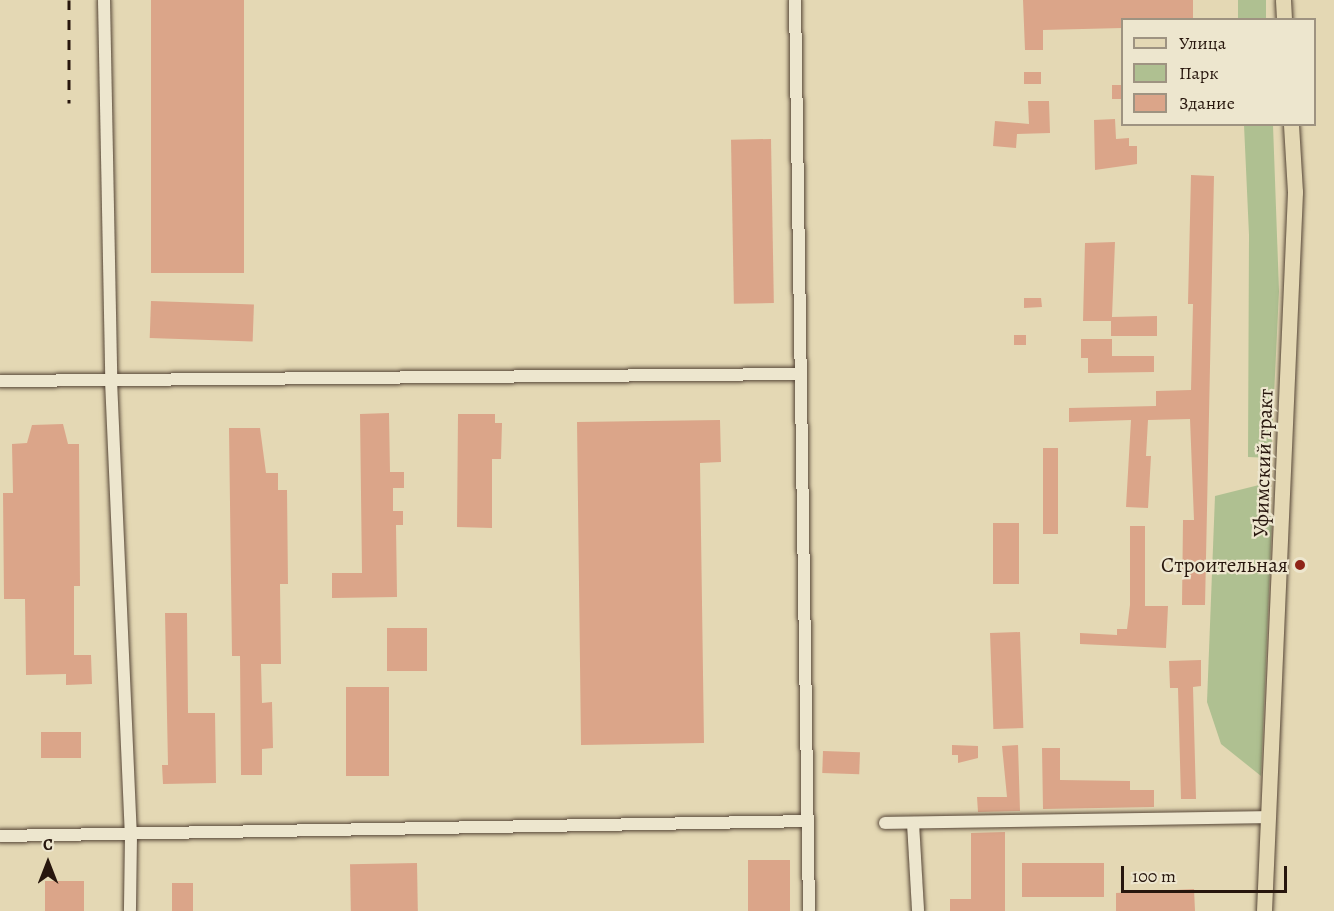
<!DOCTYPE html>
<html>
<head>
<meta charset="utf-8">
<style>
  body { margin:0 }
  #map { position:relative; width:1334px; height:911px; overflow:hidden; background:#e4d8b4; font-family:Alegreya,serif }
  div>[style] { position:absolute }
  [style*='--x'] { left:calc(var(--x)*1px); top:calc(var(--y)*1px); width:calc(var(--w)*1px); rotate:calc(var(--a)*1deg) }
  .green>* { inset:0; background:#afc091; transform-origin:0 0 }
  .building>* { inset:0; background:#dba589; transform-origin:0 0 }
  .roads { filter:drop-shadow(0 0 2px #564637) drop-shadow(0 0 2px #564637) }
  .minor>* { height:12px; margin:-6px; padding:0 6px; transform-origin:6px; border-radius:6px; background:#ede6ce }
  .major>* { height:15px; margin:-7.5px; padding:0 7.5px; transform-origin:7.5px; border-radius:7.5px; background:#e4d8b4 }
  .rail>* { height:3px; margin-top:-1.5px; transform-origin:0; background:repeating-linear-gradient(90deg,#27160d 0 10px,transparent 0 20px) }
  .dots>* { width:16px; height:16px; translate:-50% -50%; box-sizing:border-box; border:3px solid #ede6ce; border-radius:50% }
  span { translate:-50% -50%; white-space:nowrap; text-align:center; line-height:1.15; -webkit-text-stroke:4.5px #ede6ce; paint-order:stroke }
  .street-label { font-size:21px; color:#27160d }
  .poi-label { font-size:21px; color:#27160d }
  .right { translate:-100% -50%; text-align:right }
  .legend { position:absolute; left:1121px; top:18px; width:195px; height:108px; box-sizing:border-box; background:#ede6ce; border:2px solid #9e9381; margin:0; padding:8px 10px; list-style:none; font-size:18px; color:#27160d }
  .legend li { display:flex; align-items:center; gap:12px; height:30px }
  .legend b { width:30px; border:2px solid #9e9381 }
  .north { position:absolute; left:18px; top:833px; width:60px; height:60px; -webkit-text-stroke:4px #ede6ce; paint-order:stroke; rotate:0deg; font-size:16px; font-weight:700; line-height:24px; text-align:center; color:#27160d }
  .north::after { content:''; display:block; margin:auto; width:21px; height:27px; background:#27160d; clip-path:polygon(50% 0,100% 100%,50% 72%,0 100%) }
  .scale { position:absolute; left:1121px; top:866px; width:166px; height:27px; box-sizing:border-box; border:3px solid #27160d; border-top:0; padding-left:8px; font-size:18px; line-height:21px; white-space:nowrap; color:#27160d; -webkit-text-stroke:4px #ede6ce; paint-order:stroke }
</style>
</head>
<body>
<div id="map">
  <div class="green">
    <div style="left:1238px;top:0;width:28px;height:19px"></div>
    <div style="clip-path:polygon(1244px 125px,1273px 125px,1279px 291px,1271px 458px,1248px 457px,1249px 235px)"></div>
    <div style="clip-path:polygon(1267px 483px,1272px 521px,1261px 776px,1221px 744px,1207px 702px,1215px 496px)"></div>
  </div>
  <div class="building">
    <div style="left:151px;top:0;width:93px;height:273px"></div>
    <div style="clip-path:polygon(1023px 0,1193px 0,1193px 20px,1122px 20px,1122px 28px,1043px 30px,1043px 50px,1025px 50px)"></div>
    <div style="left:1024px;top:72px;width:17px;height:12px"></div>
    <div style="left:1112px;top:85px;width:10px;height:14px"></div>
    <div style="clip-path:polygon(1028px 101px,1049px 101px,1050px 133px,1017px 134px,1016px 148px,993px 146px,995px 121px,1029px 124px)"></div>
    <div style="clip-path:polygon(1115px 119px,1116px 139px,1129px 138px,1129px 146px,1137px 146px,1137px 164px,1095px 170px,1094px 120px)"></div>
    <div style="left:771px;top:139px;width:164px;height:40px;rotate:89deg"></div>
    <div style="clip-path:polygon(1191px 175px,1214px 176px,1205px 605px,1182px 605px,1183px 520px,1194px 520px,1190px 419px,1148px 420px,1146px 456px,1151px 456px,1148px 508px,1126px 507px,1131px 420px,1069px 422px,1069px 408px,1156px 406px,1156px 391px,1191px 390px,1193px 304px,1188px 304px)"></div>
    <div style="clip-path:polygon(1115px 242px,1112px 317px,1157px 316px,1157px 336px,1111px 336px,1111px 321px,1083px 321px,1085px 243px)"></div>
    <div style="clip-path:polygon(1024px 298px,1041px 298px,1042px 307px,1024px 308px)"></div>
    <div style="left:151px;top:301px;width:103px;height:37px;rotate:2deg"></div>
    <div style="left:1014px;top:335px;width:12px;height:10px"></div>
    <div style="clip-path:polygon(1081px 339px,1112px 339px,1112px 356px,1154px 356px,1154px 372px,1088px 373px,1088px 358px,1081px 358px)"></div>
    <div style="clip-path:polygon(389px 413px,390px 472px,404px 472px,404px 488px,393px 488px,393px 511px,403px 511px,403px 525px,396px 525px,397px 597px,332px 598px,332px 573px,362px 573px,360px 414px)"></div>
    <div style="clip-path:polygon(458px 414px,495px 414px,495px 423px,502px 423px,501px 459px,492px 459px,492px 528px,457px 527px)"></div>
    <div style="clip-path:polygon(720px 420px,721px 462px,700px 463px,704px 743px,581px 745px,577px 422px)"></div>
    <div style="clip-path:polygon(63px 424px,68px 444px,79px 444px,80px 586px,74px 586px,74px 655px,91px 655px,92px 684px,66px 685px,66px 674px,26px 675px,25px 599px,4px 599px,3px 493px,13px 493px,12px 444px,27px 443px,32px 425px)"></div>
    <div style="clip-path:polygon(229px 428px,260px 428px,266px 473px,278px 473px,278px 490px,287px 490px,288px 584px,280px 584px,281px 664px,261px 664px,262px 703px,272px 702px,273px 748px,262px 749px,262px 775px,241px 775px,240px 656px,232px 656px)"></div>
    <div style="left:1043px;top:448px;width:15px;height:86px"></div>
    <div style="left:993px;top:523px;width:26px;height:61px"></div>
    <div style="clip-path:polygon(1130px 526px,1145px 526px,1145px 606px,1168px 606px,1166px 648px,1080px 644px,1080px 633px,1117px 635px,1117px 629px,1127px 629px,1130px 605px)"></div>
    <div style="clip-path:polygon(165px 613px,187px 613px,188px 713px,215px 713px,216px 783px,163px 784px,162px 765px,168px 765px)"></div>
    <div style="left:387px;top:628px;width:40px;height:43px"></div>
    <div style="left:1020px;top:632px;width:96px;height:30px;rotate:88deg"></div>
    <div style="clip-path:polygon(1201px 660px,1201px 686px,1193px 687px,1196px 799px,1181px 799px,1178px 688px,1170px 688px,1169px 661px)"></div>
    <div style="left:346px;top:687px;width:43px;height:89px"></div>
    <div style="left:41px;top:732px;width:40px;height:26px"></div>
    <div style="clip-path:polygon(952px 745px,978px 746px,978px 758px,958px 763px,958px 755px,952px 755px)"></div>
    <div style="clip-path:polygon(1018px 745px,1020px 811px,978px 812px,977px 797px,1007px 797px,1002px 746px)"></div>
    <div style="clip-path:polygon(1042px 748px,1060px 748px,1060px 780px,1130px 781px,1130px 790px,1154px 790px,1154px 807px,1043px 809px)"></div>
    <div style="left:823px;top:751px;width:37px;height:22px;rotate:2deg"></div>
    <div style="clip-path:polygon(1005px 832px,1005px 911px,950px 911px,950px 899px,971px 899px,971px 833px)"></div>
    <div style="left:748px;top:860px;width:42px;height:51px"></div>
    <div style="left:417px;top:863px;width:48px;height:67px;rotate:89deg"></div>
    <div style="left:1104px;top:863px;width:34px;height:82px;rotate:90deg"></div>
    <div style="left:45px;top:881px;width:39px;height:30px"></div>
    <div style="left:172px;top:883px;width:21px;height:28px"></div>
    <div style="clip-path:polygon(1194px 889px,1195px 911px,1116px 911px,1116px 893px)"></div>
  </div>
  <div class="roads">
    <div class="minor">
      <div style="--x:104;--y:0;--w:380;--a:88.9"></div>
      <div style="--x:111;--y:380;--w:455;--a:87.5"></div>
      <div style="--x:131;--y:835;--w:76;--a:90.8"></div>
      <div style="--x:795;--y:0;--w:911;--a:89.12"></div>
      <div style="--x:0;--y:381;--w:798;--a:-0.5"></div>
      <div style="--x:885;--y:823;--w:383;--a:-0.9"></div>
      <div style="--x:913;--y:823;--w:88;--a:86.7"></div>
      <div style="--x:0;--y:836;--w:808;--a:-1.06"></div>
    </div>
    <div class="major">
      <div style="--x:1283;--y:0;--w:20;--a:87"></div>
      <div style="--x:1264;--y:911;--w:720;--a:-87.53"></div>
      <div style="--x:1295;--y:192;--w:68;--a:-93.4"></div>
    </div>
  </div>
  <div class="rail">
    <div style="--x:69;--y:0;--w:103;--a:90"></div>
  </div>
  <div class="dots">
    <div style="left:1300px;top:565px;background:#8f2418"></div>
  </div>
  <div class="street-label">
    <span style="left:1263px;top:463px;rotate:-88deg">Уфимский тракт</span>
  </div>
  <div class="poi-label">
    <span class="right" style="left:1288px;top:565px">Строительная</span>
  </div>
  <ul class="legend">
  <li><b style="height:8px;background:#e4d8b4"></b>Улица</li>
  <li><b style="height:16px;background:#afc091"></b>Парк</li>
  <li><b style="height:16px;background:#dba589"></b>Здание</li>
  </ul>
  <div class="north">С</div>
  <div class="scale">100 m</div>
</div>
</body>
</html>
